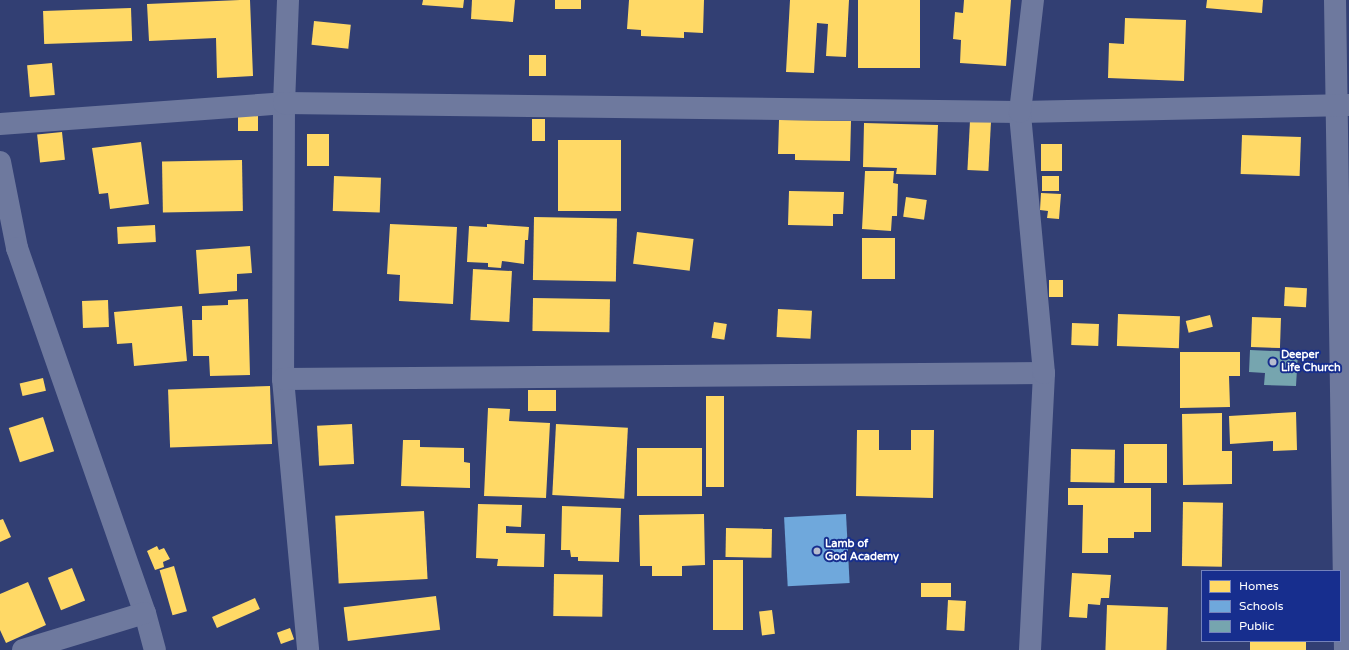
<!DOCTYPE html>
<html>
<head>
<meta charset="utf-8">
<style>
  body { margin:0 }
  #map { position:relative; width:1349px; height:650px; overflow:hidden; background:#323f73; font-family:"Varela Round",sans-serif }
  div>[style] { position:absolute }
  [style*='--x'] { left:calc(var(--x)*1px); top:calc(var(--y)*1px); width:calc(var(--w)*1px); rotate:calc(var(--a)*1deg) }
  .homes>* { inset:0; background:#ffd966; transform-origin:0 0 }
  .schools>* { inset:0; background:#6fa8dc; transform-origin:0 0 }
  .public>* { inset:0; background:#76a5af }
  .minor>* { height:22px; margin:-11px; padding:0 11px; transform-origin:11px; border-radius:11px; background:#6e799e }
  .dots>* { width:11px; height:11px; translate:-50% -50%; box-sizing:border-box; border:2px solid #172e8e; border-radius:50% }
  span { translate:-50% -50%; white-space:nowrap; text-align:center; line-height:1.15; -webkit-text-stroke:4px #172e8e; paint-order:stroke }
  .poi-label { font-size:11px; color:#fff; font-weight:700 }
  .left { translate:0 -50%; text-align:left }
  .legend { position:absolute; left:1201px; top:570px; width:140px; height:72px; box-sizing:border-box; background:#172e8e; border:1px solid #7482bb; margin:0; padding:5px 7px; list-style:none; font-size:12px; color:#fff }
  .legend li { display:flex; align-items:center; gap:8px; height:20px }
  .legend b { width:20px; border:1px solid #7482bb }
</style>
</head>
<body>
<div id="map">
  <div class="homes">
    <div style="clip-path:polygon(240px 0,250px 0,253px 76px,217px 78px,216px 38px,149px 41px,147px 4px)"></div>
    <div style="clip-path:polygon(423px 0,464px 0,463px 8px,422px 5px)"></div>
    <div style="clip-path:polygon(472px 0,515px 0,513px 22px,471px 19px)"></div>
    <div style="left:555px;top:0;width:26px;height:9px"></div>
    <div style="clip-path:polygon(629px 0,704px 0,703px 33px,684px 32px,684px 38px,641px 36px,641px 30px,627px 29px)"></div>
    <div style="clip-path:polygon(790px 0,849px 0,846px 57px,826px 56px,828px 24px,817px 23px,814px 73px,786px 72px)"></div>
    <div style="left:858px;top:0;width:62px;height:68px"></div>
    <div style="clip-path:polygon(964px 0,1011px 0,1006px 66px,960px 63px,961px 40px,953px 39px,955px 12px,963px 13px)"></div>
    <div style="clip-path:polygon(1207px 0,1263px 0,1262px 13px,1206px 8px)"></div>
    <div style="left:131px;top:8px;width:33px;height:88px;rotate:88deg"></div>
    <div style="clip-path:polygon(1125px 18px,1186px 20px,1184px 81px,1108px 78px,1109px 43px,1124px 44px)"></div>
    <div style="left:314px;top:21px;width:37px;height:24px;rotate:6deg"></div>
    <div style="left:529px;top:55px;width:17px;height:21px"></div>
    <div style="left:52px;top:63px;width:32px;height:25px;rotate:85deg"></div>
    <div style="left:258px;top:110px;width:21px;height:20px;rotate:90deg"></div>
    <div style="left:532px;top:119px;width:13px;height:22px"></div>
    <div style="clip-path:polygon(779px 120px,851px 121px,850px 161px,795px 160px,795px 154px,778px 154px)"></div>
    <div style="left:970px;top:121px;width:21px;height:49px;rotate:3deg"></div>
    <div style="clip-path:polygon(864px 123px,938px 125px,936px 175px,896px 174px,897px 168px,863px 167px)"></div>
    <div style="left:62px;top:132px;width:28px;height:25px;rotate:84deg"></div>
    <div style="left:307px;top:134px;width:22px;height:32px"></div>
    <div style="left:1242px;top:135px;width:59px;height:39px;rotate:2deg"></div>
    <div style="left:558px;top:140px;width:63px;height:71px"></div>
    <div style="clip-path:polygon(141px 142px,149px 204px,110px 209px,108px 193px,99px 194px,92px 148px)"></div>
    <div style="left:1041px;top:144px;width:21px;height:27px"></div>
    <div style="left:242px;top:160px;width:51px;height:80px;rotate:89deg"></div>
    <div style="clip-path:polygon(865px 171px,894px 171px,893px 183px,898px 184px,897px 216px,892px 216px,891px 231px,862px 229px)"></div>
    <div style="left:334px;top:176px;width:47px;height:35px;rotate:2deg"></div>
    <div style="left:1042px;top:176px;width:17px;height:15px"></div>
    <div style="clip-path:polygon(789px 191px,844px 192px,843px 214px,833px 214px,833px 226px,788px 225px)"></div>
    <div style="clip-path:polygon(1041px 193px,1061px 194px,1059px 219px,1047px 218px,1048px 211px,1040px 210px)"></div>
    <div style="left:906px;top:197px;width:21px;height:20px;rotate:8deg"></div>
    <div style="left:534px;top:217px;width:83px;height:63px;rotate:1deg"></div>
    <div style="clip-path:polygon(390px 224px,457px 227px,453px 304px,399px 301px,400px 275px,387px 274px)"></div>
    <div style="clip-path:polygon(487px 224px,529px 227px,528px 240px,525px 240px,524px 264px,502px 261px,501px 268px,488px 267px,488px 263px,467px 262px,469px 226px,487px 227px)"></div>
    <div style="left:155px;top:225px;width:17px;height:38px;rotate:87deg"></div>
    <div style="left:637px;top:232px;width:57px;height:32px;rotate:7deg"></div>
    <div style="left:862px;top:238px;width:33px;height:41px"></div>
    <div style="clip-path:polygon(250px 246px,252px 273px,237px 274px,237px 291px,199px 294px,196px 250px)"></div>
    <div style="left:473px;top:269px;width:39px;height:51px;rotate:3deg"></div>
    <div style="left:1049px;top:280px;width:14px;height:17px"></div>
    <div style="left:1285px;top:287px;width:22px;height:19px;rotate:3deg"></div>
    <div style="left:533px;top:298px;width:77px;height:33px;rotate:1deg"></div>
    <div style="clip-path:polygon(248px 299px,250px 375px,210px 376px,209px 356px,193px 356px,192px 320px,202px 320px,202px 306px,228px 305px,228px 300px)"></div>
    <div style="left:108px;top:300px;width:27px;height:26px;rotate:88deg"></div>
    <div style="clip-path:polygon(182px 306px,187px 361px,134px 366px,132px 343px,117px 344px,114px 312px)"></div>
    <div style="left:778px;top:309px;width:34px;height:28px;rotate:3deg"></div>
    <div style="left:1118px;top:314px;width:62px;height:32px;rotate:2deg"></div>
    <div style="left:1210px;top:315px;width:12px;height:25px;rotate:76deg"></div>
    <div style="left:1252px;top:317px;width:29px;height:30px;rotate:2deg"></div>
    <div style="left:714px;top:322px;width:13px;height:16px;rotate:9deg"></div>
    <div style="left:1072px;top:323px;width:27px;height:22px;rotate:2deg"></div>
    <div style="clip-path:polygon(1180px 352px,1240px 352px,1240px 376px,1229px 376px,1230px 407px,1180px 408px)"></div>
    <div style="left:43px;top:378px;width:13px;height:24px;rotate:77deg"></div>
    <div style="left:270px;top:386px;width:58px;height:102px;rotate:88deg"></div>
    <div style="left:528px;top:390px;width:28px;height:21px"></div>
    <div style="left:706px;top:396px;width:18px;height:91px"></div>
    <div style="clip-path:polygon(488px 408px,510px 409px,509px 421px,550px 423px,546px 498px,484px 496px)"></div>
    <div style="clip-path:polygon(1296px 412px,1297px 450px,1273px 451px,1273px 441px,1230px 444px,1229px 416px)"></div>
    <div style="clip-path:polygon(1222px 413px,1222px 451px,1232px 451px,1232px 484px,1183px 485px,1182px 414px)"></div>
    <div style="left:43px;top:417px;width:36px;height:36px;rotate:72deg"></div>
    <div style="left:352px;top:424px;width:40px;height:35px;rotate:87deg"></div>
    <div style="left:556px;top:424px;width:72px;height:71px;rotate:3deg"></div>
    <div style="clip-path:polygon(857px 430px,879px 430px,879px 450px,911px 450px,911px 430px,934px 430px,933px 498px,856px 496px)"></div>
    <div style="clip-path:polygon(403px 440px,420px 440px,420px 447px,464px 448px,464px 462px,470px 463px,470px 488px,401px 486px)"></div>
    <div style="left:1124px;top:444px;width:43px;height:39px"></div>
    <div style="left:702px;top:448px;width:48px;height:65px;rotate:90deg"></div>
    <div style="left:1071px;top:449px;width:44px;height:33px;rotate:1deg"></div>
    <div style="clip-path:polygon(1068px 488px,1151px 488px,1151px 532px,1134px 532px,1134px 538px,1108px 538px,1108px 553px,1082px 553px,1083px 505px,1068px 505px)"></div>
    <div style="left:1183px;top:502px;width:40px;height:64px;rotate:1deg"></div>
    <div style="clip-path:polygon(478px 504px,522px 505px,521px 527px,506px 526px,506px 533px,545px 534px,544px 567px,497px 566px,498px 559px,476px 558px)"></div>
    <div style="clip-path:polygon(562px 506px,621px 508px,619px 562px,578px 561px,578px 557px,571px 557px,570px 550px,561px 550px)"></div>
    <div style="left:424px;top:511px;width:68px;height:89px;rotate:87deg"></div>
    <div style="clip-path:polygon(704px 514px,705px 565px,682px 566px,682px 576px,652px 576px,652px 566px,640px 566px,639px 515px)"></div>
    <div style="clip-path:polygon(3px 519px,11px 537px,0 542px,0 520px)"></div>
    <div style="left:726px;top:528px;width:46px;height:29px;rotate:1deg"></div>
    <div style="clip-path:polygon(157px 546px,159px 550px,164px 548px,170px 559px,163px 562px,164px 567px,155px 570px,147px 551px)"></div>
    <div style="left:713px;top:560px;width:30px;height:70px"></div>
    <div style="left:174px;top:566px;width:47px;height:15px;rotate:74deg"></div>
    <div style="left:72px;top:568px;width:35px;height:26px;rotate:68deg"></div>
    <div style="clip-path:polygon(1072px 573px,1111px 575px,1109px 598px,1101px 598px,1100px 605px,1088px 604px,1087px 618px,1069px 617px)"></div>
    <div style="left:554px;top:574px;width:49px;height:42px;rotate:1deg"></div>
    <div style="clip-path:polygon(28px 582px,46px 625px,6px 643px,0 630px,0 594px)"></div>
    <div style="left:921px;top:583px;width:30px;height:14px"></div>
    <div style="left:436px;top:596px;width:34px;height:93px;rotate:83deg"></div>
    <div style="left:255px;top:598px;width:12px;height:47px;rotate:66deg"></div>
    <div style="left:948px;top:600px;width:18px;height:30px;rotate:3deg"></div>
    <div style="left:1107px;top:605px;width:61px;height:45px;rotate:2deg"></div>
    <div style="left:772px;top:610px;width:24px;height:13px;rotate:83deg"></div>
    <div style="left:290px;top:628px;width:12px;height:14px;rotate:70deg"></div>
    <div style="left:1250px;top:641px;width:56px;height:9px"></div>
  </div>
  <div class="schools">
    <div style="left:846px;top:514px;width:69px;height:62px;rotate:87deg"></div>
  </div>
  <div class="public">
    <div style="clip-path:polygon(1250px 350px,1298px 352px,1296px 386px,1264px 385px,1265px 373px,1249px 372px)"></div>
  </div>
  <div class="minor">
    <div style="--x:288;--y:0;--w:103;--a:92.2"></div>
    <div style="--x:284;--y:103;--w:276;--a:90.2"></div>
    <div style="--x:283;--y:379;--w:272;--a:84.7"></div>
    <div style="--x:1335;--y:0;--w:650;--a:89.12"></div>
    <div style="--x:0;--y:124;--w:285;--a:-4.2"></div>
    <div style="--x:284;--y:103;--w:736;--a:0.7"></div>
    <div style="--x:1020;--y:112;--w:329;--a:-1.2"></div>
    <div style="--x:0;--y:162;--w:88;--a:78.8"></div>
    <div style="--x:17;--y:248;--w:387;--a:70.7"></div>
    <div style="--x:145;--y:613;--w:38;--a:75"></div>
    <div style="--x:283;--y:379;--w:761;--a:-0.45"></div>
    <div style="--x:23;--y:650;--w:127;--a:-16.9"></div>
    <div style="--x:1030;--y:650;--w:277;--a:-87.1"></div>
    <div style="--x:1044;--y:373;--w:262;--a:-95.3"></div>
    <div style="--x:1020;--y:112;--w:113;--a:-83.4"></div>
  </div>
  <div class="dots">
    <div style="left:1273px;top:362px;background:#b7bcce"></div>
    <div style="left:817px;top:551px;background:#b7bcce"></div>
  </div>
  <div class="poi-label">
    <span class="left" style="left:1281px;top:362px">Deeper<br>Life Church</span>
    <span class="left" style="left:825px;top:551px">Lamb of<br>God Academy</span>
  </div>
  <ul class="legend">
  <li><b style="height:11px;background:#ffd966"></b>Homes</li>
  <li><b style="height:11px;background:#6fa8dc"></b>Schools</li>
  <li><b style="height:11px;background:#76a5af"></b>Public</li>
  </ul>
</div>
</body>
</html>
